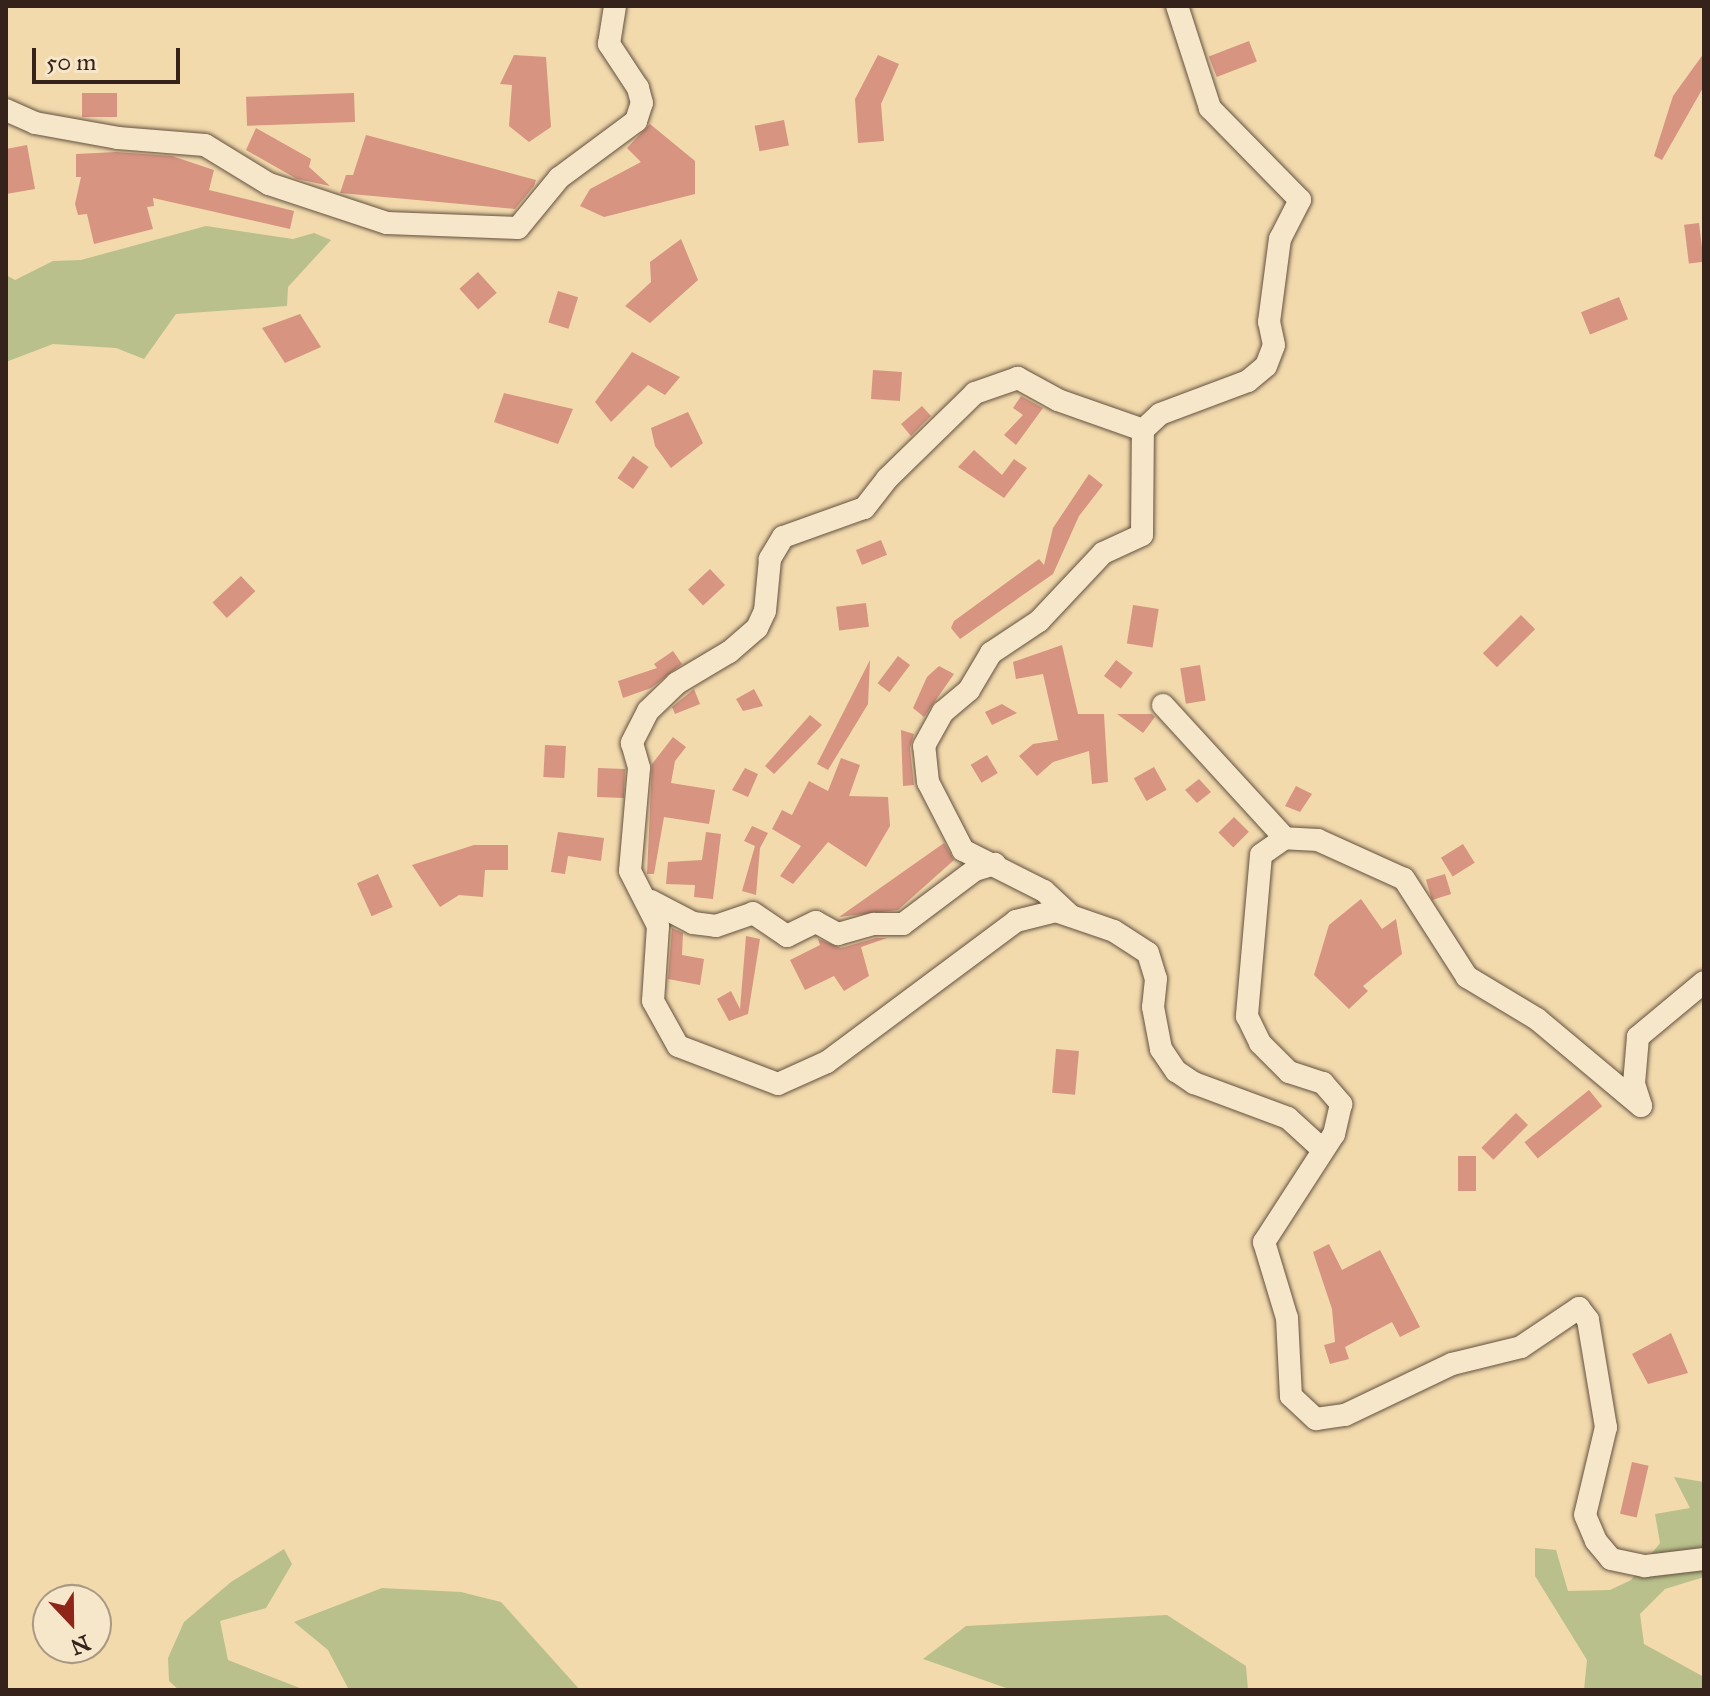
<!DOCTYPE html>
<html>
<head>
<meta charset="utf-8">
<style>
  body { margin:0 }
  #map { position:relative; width:1710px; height:1696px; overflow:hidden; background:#f2daad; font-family:"IM FELL Great Primer",serif }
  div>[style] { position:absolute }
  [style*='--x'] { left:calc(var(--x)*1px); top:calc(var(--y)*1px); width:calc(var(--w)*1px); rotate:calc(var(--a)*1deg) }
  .green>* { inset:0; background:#b9c08b }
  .building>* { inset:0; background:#d69481; transform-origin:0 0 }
  .roads { filter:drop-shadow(0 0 2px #645140) drop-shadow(0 0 2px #645140) }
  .minor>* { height:22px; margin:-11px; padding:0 11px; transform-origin:11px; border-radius:11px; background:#f7e7ca }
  span { translate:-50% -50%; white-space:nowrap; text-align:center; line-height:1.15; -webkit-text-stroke:6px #f7e7ca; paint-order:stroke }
  .frame { position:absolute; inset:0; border:8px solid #35231b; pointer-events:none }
  .north { position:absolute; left:32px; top:1584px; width:80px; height:80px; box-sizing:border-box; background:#f7e7ca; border:2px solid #a99984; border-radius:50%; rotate:158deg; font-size:22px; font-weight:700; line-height:32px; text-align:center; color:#35231b }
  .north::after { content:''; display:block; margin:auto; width:28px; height:36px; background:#8f2418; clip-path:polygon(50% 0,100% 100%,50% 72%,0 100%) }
  .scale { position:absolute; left:32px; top:48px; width:148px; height:36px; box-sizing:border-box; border:4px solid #35231b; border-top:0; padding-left:10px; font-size:24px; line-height:28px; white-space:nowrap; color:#35231b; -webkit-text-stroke:6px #f7e7ca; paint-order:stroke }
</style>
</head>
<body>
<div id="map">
  <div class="green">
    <div style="clip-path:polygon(206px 226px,293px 239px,314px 233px,331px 240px,288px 287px,287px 306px,176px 314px,144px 359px,116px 348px,53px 344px,6px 362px,6px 275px,15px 280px,53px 261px,81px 260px)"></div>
    <div style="clip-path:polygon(1674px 1477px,1704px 1482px,1704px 1577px,1665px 1589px,1640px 1614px,1644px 1644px,1704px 1677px,1704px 1690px,1584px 1690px,1587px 1660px,1535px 1576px,1535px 1548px,1556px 1550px,1568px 1591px,1610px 1590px,1631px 1580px,1660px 1543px,1655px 1514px,1690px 1508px)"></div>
    <div style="clip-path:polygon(284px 1549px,292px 1564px,266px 1608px,220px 1621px,228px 1660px,305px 1690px,179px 1690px,169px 1681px,168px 1658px,184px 1622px,231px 1582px)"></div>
    <div style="clip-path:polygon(382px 1588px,461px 1592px,501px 1602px,580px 1690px,349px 1690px,328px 1650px,294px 1622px)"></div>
    <div style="clip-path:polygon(1167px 1615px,1246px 1666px,1248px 1690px,1012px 1690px,923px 1659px,966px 1626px)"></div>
  </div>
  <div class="building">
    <div style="left:1249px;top:41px;width:22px;height:43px;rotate:69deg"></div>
    <div style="clip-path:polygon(1704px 53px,1704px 86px,1662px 160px,1654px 156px,1673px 96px)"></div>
    <div style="clip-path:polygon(514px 55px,546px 57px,551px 127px,529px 142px,509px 126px,512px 85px,500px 84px)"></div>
    <div style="clip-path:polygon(878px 55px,899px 64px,881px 104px,884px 141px,858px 143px,855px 99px)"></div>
    <div style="left:82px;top:93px;width:35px;height:24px"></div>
    <div style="left:354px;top:93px;width:29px;height:108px;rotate:88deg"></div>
    <div style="left:784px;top:120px;width:26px;height:30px;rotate:79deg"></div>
    <div style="clip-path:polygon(650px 124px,695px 161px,695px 194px,604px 217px,580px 206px,590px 189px,641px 162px,627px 148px)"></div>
    <div style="clip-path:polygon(256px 128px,311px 159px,309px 167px,330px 186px,297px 179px,246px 150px)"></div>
    <div style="clip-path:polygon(366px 135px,536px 180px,534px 186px,515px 209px,340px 193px,346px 175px,353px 175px)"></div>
    <div style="clip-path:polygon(27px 145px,35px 189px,6px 194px,6px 149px)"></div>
    <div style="clip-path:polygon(116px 152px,172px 156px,214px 170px,209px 190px,294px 211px,290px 229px,153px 198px,154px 206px,147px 207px,153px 229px,94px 244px,87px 214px,78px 215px,75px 204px,81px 177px,76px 177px,76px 154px)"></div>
    <div style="left:1699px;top:223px;width:39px;height:15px;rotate:83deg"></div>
    <div style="clip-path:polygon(681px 239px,698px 280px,650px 323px,625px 306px,651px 282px,650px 262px)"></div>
    <div style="left:478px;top:272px;width:28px;height:25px;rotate:48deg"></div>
    <div style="left:558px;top:291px;width:21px;height:33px;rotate:17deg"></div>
    <div style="left:1619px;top:297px;width:24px;height:41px;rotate:68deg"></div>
    <div style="clip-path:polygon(300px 314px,321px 347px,285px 363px,262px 328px)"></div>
    <div style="clip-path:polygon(632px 352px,680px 377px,665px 395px,648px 385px,611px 422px,595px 402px)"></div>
    <div style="left:873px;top:370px;width:29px;height:29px;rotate:4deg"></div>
    <div style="clip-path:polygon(504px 393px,573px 409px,558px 444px,494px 422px)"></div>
    <div style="clip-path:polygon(1021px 396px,1043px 408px,1016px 445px,1004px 435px,1023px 415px,1013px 408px)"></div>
    <div style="clip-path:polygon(922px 406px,931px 416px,911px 436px,901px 424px)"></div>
    <div style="clip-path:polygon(688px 412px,703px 443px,671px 468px,655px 446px,651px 428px)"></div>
    <div style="clip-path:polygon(974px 450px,1002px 475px,1014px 459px,1027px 468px,1004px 498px,958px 467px)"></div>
    <div style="left:633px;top:456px;width:19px;height:27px;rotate:35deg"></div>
    <div style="clip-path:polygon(1089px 474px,1103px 485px,1079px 516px,1053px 574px,960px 639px,951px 628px,954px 621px,1039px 559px,1044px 565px,1053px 528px)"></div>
    <div style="left:881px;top:540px;width:16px;height:27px;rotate:68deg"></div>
    <div style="left:710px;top:569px;width:22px;height:30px;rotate:47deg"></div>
    <div style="left:241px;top:576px;width:21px;height:39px;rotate:47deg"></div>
    <div style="left:866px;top:603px;width:24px;height:30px;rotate:83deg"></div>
    <div style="left:1133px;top:605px;width:26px;height:39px;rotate:9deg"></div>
    <div style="left:1521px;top:615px;width:20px;height:54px;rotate:45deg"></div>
    <div style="clip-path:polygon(1062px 645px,1078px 714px,1104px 714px,1108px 782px,1092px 784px,1089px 751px,1053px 762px,1037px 776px,1019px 756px,1033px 744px,1058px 740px,1043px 674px,1016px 679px,1013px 662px)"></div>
    <div style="clip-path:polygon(673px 651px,682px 664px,651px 688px,623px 698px,618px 681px,657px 668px,654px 664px)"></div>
    <div style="left:898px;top:656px;width:15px;height:34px;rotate:37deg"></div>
    <div style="clip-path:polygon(870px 660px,868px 704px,828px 770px,817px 764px)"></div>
    <div style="left:1116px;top:660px;width:21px;height:20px;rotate:37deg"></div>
    <div style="left:1200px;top:665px;width:36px;height:20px;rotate:81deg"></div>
    <div style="clip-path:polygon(939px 666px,954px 674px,924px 717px,913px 708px,927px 677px)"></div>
    <div style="clip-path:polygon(694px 689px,700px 704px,675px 714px,672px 707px)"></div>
    <div style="clip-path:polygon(754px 689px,763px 706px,743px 711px,736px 699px)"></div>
    <div style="clip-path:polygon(1002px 704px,1017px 713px,992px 725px,985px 712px)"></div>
    <div style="clip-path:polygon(1117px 714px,1152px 714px,1155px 717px,1143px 733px)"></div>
    <div style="clip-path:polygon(810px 715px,822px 725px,774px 774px,765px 766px)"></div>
    <div style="clip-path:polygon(901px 730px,914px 734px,910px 748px,914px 785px,903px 786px)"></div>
    <div style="clip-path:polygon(673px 737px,686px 747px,675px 761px,671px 783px,715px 790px,709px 824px,664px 817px,654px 874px,647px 874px,652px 764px)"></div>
    <div style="left:545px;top:745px;width:21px;height:32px;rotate:3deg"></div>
    <div style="left:987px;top:755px;width:21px;height:19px;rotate:59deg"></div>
    <div style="clip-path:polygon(841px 758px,860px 765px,849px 796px,888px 797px,890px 826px,866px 867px,828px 842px,793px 884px,780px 876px,801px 846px,772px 829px,782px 810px,792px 815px,809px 781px,828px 791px)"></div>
    <div style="left:1154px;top:767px;width:26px;height:23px;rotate:61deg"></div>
    <div style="left:598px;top:768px;width:27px;height:29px;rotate:2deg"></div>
    <div style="clip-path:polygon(745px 768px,758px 774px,748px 797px,732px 790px)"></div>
    <div style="clip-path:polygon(1199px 779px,1211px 792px,1197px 803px,1185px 790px)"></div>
    <div style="clip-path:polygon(1296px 786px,1312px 794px,1300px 812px,1285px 806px)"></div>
    <div style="left:1234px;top:817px;width:21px;height:22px;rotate:45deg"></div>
    <div style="clip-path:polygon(752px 826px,768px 833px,760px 848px,756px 895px,742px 891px,755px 846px,744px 841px)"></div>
    <div style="clip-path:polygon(558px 832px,604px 838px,601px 861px,568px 856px,565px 874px,551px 872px)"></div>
    <div style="clip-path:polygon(706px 832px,721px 834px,713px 899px,694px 897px,695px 885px,666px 884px,668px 862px,702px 860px)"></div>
    <div style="clip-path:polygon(944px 843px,954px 860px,898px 910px,839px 917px)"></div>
    <div style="left:1463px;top:844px;width:22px;height:26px;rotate:58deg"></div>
    <div style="clip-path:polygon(474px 845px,508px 845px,508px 870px,485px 870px,483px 897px,459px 895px,440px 907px,412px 865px)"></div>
    <div style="left:378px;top:874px;width:36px;height:23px;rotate:66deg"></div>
    <div style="left:1445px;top:874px;width:21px;height:20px;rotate:73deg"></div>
    <div style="clip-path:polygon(1361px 899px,1382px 929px,1396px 919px,1402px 954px,1363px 986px,1368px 991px,1349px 1009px,1314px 975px,1329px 925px)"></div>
    <div style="clip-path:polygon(672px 928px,683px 933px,682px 955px,704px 959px,700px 985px,668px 979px)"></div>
    <div style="clip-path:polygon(746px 936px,760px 939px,748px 1014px,729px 1021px,717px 999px,731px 991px,740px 1009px)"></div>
    <div style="clip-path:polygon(876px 938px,887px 938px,861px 947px,869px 976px,844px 991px,834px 976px,805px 990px,790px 960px,820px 945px,818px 939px,841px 948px)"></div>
    <div style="left:1056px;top:1049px;width:23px;height:44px;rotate:5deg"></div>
    <div style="left:1589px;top:1090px;width:21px;height:83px;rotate:51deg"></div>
    <div style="left:1516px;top:1113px;width:17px;height:49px;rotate:45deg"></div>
    <div style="left:1458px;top:1156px;width:18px;height:35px"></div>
    <div style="clip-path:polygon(1329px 1244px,1342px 1270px,1380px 1250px,1420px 1327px,1400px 1337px,1392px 1322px,1345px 1347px,1349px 1359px,1330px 1364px,1324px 1345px,1335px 1342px,1332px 1309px,1313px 1252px)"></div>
    <div style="clip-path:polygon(1671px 1333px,1688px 1373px,1648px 1384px,1632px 1354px)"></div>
    <div style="left:1632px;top:1462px;width:17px;height:53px;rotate:13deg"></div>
  </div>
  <div class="roads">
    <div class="minor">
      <div style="--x:6;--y:110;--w:32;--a:24"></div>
      <div style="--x:35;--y:123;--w:84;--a:10.2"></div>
      <div style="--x:118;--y:138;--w:87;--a:4.6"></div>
      <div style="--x:205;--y:145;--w:75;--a:31.4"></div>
      <div style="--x:269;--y:184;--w:124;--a:18.3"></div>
      <div style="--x:387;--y:223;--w:131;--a:2.2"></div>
      <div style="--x:518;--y:228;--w:65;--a:-50.6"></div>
      <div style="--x:559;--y:178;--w:96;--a:-36.5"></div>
      <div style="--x:636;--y:121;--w:19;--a:-72"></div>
      <div style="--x:642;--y:103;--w:16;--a:-105"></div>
      <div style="--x:638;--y:88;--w:53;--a:-123.4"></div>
      <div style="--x:609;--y:44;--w:38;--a:-81"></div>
      <div style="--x:1143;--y:430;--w:90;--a:-160.6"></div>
      <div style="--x:1058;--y:400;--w:46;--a:-151.2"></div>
      <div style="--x:1018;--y:378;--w:46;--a:160.8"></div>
      <div style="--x:975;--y:393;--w:123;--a:135.7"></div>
      <div style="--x:887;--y:479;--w:37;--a:128"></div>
      <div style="--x:864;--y:508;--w:86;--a:160.3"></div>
      <div style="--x:783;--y:537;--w:26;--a:121"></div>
      <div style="--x:770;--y:559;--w:52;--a:95.5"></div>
      <div style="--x:765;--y:611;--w:19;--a:115"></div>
      <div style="--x:757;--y:628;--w:37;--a:139"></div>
      <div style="--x:729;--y:652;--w:61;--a:149.2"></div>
      <div style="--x:677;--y:683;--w:40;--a:136"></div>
      <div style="--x:648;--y:711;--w:36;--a:117"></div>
      <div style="--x:632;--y:743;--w:26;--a:74"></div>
      <div style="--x:639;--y:768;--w:103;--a:95"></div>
      <div style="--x:630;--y:871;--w:62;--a:63"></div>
      <div style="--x:658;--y:926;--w:75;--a:93.8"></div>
      <div style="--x:653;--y:1001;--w:51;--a:60.9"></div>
      <div style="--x:678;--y:1046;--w:107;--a:20.8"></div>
      <div style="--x:778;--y:1084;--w:54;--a:-24.2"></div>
      <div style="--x:827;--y:1062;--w:236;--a:-36.7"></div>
      <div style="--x:1016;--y:921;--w:41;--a:-14"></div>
      <div style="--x:1056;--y:911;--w:61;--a:19"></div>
      <div style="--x:1114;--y:931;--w:40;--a:32.9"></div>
      <div style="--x:1148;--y:953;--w:27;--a:73"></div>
      <div style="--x:1156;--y:979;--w:28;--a:96"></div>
      <div style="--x:1153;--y:1007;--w:43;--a:79.2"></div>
      <div style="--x:1161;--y:1049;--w:27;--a:56"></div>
      <div style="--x:1176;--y:1071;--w:22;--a:34"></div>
      <div style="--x:1194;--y:1083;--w:100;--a:20.4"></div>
      <div style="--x:1288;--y:1118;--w:47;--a:42.4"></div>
      <div style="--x:1163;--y:705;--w:180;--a:47.5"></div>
      <div style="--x:651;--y:901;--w:47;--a:27.6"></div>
      <div style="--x:693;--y:923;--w:23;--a:7"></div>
      <div style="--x:716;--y:926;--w:39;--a:-19"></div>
      <div style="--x:753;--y:913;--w:41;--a:34.1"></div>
      <div style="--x:787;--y:936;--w:32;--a:-26"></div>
      <div style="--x:816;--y:922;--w:25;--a:29"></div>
      <div style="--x:838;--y:934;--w:37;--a:-16"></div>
      <div style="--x:874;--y:924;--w:29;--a:0"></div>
      <div style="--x:903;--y:924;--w:90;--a:-36.9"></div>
      <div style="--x:975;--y:870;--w:21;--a:-17"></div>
      <div style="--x:1071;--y:916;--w:37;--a:-137"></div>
      <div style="--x:1044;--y:891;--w:91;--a:-153.2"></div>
      <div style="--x:963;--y:850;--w:76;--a:-117.2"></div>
      <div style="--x:928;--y:782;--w:36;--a:-96"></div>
      <div style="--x:924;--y:746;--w:39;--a:-61"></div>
      <div style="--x:943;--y:712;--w:34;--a:-40"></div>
      <div style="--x:969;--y:690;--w:43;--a:-59.3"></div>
      <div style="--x:991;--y:653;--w:58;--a:-33.7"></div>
      <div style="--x:1039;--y:621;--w:93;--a:-46.7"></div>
      <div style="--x:1103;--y:553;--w:43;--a:-24.8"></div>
      <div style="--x:1142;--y:535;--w:105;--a:-89.5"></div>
      <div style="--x:1143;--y:430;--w:23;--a:-43"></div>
      <div style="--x:1160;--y:414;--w:94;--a:-20.6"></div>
      <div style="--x:1248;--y:381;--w:23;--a:-40"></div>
      <div style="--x:1266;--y:366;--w:22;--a:-69"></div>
      <div style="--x:1274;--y:345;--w:24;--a:-102"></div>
      <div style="--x:1269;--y:322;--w:84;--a:-82.5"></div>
      <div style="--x:1280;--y:239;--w:44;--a:-62.9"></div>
      <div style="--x:1300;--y:200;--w:129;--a:-134.4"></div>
      <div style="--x:1210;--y:108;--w:107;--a:-107.9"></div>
      <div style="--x:1704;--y:982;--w:86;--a:140.2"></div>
      <div style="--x:1638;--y:1037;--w:47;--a:94.9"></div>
      <div style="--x:1634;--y:1084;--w:23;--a:72"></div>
      <div style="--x:1641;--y:1106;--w:136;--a:-140.1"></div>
      <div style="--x:1537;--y:1019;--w:82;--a:-149"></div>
      <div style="--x:1467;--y:977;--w:117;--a:-122.7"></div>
      <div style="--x:1404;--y:879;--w:94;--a:-155.6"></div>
      <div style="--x:1318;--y:840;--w:33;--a:-177"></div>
      <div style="--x:1285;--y:838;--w:29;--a:145"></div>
      <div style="--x:1261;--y:855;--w:162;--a:95"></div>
      <div style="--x:1247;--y:1016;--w:30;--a:64"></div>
      <div style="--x:1260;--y:1043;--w:41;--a:45"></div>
      <div style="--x:1289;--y:1072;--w:36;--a:18"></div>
      <div style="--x:1323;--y:1083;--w:28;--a:49"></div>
      <div style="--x:1341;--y:1104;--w:31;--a:103"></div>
      <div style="--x:1334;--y:1134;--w:129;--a:122.9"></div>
      <div style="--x:1264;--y:1242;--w:79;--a:73.2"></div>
      <div style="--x:1287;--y:1318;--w:78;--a:87.1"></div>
      <div style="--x:1291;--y:1396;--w:34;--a:43"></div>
      <div style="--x:1316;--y:1419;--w:29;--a:-8"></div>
      <div style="--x:1345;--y:1415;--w:119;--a:-25.5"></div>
      <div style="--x:1452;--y:1364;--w:71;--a:-13.8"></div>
      <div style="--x:1521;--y:1347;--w:70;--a:-33.9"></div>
      <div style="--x:1579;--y:1308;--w:15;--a:53"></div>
      <div style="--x:1588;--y:1320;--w:109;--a:80.5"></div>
      <div style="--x:1606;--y:1427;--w:90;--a:103.4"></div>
      <div style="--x:1585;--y:1515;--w:28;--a:67"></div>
      <div style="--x:1596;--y:1541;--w:23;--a:50"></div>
      <div style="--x:1611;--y:1559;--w:35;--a:12"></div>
      <div style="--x:1645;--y:1566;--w:59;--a:-6.8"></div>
    </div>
  </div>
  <div class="frame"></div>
  <div class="north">N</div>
  <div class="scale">50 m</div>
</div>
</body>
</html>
